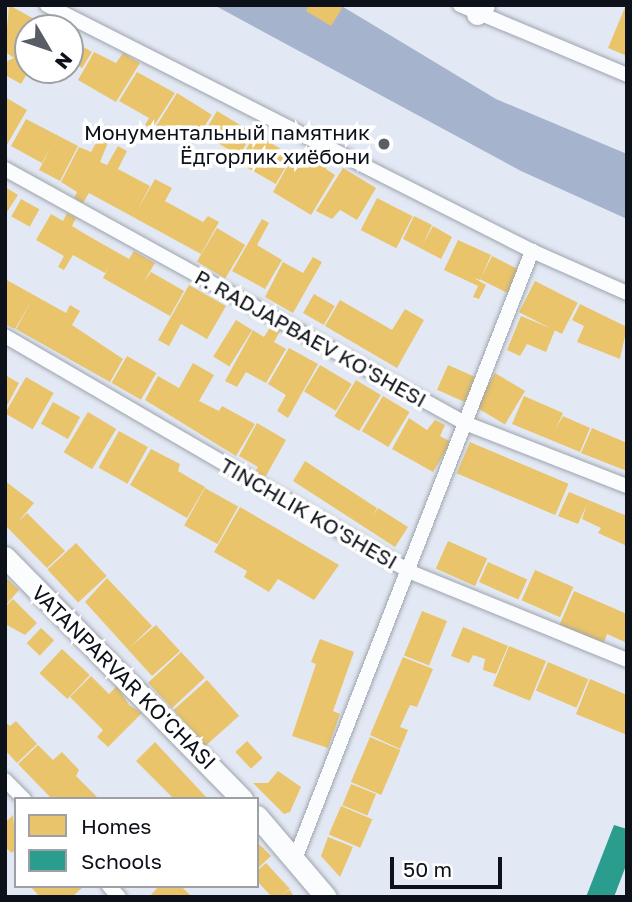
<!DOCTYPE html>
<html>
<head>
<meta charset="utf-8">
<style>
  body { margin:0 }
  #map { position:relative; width:632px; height:902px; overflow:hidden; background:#e3e9f4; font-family:"Golos Text",sans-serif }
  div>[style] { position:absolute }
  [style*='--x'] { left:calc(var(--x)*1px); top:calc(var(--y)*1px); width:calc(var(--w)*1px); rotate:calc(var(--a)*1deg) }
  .water>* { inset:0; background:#a5b3cd }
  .homes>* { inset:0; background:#e9c46a; transform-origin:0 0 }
  .schools>* { inset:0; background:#2a9d8f }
  .roads { filter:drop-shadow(0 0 2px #9ea3ac) drop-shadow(0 0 2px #9ea3ac) }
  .street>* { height:14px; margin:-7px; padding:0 7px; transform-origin:7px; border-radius:7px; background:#fbfcfd }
  .secondary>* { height:21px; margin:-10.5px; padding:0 10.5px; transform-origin:10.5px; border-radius:10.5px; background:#fbfcfd }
  .dots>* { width:19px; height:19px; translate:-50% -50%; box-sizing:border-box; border:4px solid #fff; border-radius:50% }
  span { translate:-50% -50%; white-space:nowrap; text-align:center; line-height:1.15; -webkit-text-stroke:7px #fff; paint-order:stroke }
  .poi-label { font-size:21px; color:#0d121a }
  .right { translate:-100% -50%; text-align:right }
  .street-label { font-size:21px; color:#0d121a }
  .frame { position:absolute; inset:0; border:7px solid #0d121a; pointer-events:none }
  .legend { position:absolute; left:14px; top:797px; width:245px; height:91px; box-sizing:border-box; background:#fff; border:2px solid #9ea0a3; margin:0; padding:9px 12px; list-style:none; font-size:21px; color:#0d121a }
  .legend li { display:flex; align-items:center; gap:14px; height:35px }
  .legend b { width:35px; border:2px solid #9ea0a3 }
  .north { position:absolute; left:14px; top:14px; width:70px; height:70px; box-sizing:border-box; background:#fff; border:2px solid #9ea0a3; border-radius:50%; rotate:129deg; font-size:19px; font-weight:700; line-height:28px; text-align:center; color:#0d121a }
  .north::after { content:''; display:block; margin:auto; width:24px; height:32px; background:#585d66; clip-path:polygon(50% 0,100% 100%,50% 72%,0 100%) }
  .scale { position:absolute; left:390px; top:857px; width:112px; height:32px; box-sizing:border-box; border:4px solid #0d121a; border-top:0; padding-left:9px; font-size:21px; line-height:24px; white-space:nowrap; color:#0d121a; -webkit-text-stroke:5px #fff; paint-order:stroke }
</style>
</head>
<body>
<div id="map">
  <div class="water">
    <div style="clip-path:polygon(214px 5px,340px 5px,496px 99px,627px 154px,627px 219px,521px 171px)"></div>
  </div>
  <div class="homes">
    <div style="clip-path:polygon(9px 5px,50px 28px,28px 28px,28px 72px,21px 84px,5px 75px,5px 62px,14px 58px,5px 52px)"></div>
    <div style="clip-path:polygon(309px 5px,344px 5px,331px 26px,306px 11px)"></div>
    <div style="clip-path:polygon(626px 5px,627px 5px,627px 56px,608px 48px)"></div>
    <div style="clip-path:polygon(70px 39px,92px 52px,82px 68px,70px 61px)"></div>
    <div style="clip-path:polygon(94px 52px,116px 63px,123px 53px,140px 63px,116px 102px,78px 80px)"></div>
    <div style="clip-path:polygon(137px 72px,175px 93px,152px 129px,145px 125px,149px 118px,119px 101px)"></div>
    <div style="left:177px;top:93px;width:41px;height:39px;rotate:32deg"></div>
    <div style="clip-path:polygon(5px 97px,27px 110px,5px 148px)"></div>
    <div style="left:217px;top:111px;width:42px;height:27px;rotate:31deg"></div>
    <div style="clip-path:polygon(26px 119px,78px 146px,60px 181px,39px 170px,51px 147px,42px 163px,11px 146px)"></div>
    <div style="left:255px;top:134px;width:43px;height:33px;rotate:30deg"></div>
    <div style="clip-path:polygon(100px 136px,109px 140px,100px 162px,107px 165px,118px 146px,127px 151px,118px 169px,150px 186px,137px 211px,155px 179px,172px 188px,165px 201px,203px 222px,208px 216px,219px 222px,201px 254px,89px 193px,83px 203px,74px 198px,77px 192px,61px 182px,79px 147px,91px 152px)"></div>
    <div style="clip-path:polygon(316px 154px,330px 162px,326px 169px,335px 175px,311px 215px,273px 192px,293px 156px,308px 166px)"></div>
    <div style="clip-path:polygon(343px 168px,376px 188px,357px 220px,340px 210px,332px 219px,316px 211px)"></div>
    <div style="clip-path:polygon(5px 187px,18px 195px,5px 215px)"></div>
    <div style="left:377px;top:198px;width:40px;height:36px;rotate:27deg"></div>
    <div style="left:21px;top:199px;width:21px;height:20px;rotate:29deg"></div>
    <div style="clip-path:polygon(67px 213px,76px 218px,72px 226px,85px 234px,129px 259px,134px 251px,155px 263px,143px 283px,151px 272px,184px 291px,170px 316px,103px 278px,109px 266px,105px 273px,73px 255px,64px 270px,58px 267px,64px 256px,36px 240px,51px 214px,63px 221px)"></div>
    <div style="clip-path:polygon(414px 216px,432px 225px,423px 244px,433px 226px,452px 237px,441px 259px,403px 239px)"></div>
    <div style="clip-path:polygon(262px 219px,269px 223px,257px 245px,282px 260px,265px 289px,232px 271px)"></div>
    <div style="left:217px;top:228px;width:33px;height:39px;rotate:31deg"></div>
    <div style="clip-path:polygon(458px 240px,491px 255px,480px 280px,474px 278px,486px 285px,479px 299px,473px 297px,478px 286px,444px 270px)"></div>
    <div style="left:492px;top:256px;width:36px;height:26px;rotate:27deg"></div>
    <div style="clip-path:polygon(313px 257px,322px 262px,293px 313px,265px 297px,283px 262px,303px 273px)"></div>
    <div style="clip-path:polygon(5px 279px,66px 313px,70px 305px,80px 311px,72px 325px,123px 359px,110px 382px,16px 329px,33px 298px,15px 329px,5px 324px)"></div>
    <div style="left:535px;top:281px;width:48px;height:35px;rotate:27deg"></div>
    <div style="clip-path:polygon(189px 285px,226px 306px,207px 339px,181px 324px,169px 346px,158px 340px)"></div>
    <div style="left:314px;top:294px;width:24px;height:22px;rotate:30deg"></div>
    <div style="clip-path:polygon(340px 300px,392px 330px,405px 309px,424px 320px,397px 368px,325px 326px)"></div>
    <div style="clip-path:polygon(580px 304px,627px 327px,620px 359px,577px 342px,584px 326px,572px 320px)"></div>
    <div style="clip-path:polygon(521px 316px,555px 330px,546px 352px,527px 344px,520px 356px,507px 350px)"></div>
    <div style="left:236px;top:320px;width:19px;height:43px;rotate:32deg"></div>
    <div style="clip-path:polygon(271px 326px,280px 331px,274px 342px,286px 349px,266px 383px,246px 372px,237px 387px,225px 381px,253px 330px,264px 337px)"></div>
    <div style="clip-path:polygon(289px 348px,318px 364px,288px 418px,277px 411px,286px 395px,268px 384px)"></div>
    <div style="left:127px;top:356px;width:34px;height:31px;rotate:30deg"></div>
    <div style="clip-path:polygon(193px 363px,214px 375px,199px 401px,219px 411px,222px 406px,255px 424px,236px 456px,145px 400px,158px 376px,179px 388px)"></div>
    <div style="left:320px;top:365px;width:37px;height:31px;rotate:31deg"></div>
    <div style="left:448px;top:365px;width:34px;height:27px;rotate:24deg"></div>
    <div style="left:495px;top:373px;width:35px;height:39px;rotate:31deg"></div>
    <div style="clip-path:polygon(5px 375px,19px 383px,5px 409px)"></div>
    <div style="left:26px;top:377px;width:32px;height:42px;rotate:30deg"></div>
    <div style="left:356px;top:380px;width:29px;height:42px;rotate:31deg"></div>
    <div style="left:383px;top:396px;width:31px;height:41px;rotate:31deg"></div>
    <div style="clip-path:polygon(524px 396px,563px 413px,556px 428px,563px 416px,590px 428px,580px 452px,512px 424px)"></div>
    <div style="left:53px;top:402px;width:31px;height:25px;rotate:29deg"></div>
    <div style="left:88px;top:412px;width:33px;height:47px;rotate:31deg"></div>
    <div style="clip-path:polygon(409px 418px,427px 430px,435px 420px,445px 425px,440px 436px,451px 442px,433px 472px,392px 449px)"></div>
    <div style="clip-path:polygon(257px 423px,286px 440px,262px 483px,252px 477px,258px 467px,239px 456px)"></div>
    <div style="clip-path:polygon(592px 428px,627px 443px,627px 471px,581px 453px)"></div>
    <div style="left:119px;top:431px;width:33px;height:42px;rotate:29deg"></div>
    <div style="left:470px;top:442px;width:107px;height:34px;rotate:23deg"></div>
    <div style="clip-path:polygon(151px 449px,180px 464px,178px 471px,205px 487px,187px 518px,130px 485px)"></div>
    <div style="clip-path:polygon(305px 461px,377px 508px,372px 517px,378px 508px,408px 527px,395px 547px,293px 481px)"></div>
    <div style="clip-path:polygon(5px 481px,34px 503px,18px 522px,27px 513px,65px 551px,47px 568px,5px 525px)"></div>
    <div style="left:205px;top:488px;width:38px;height:43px;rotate:29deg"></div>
    <div style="clip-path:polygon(569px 492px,627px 516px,627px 546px,598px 533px,601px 528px,582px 519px,587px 504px,578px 524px,558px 516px)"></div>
    <div style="clip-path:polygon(240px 507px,339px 565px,314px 600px,278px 579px,269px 592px,244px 577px,247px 571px,214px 552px)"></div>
    <div style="left:448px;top:541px;width:43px;height:30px;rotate:24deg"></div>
    <div style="left:76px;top:543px;width:45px;height:39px;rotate:47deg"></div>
    <div style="left:488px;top:562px;width:43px;height:22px;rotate:24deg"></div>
    <div style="left:535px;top:570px;width:42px;height:33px;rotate:24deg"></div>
    <div style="clip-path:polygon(5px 577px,19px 590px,5px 606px)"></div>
    <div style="clip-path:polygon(107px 578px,152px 626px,130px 647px,156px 625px,180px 651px,152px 676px,85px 602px)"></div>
    <div style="clip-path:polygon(574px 591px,627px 614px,627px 643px,607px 634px,603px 645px,559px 626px)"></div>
    <div style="clip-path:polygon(13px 599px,37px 623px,25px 635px,5px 624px,5px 607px)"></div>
    <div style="left:422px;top:611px;width:27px;height:48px;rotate:22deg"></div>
    <div style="clip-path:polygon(463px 627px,508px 646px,496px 674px,483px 670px,485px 659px,473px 655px,469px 663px,451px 656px)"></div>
    <div style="left:41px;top:628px;width:18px;height:21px;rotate:43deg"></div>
    <div style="clip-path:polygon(320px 639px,354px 652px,333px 711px,340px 714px,328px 748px,292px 736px,316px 664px,311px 662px)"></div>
    <div style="left:509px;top:646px;width:40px;height:43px;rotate:22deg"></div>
    <div style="left:62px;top:649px;width:38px;height:33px;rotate:43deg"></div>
    <div style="left:181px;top:652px;width:35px;height:45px;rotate:47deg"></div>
    <div style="clip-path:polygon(403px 657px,433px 669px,417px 707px,410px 705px,400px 727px,408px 730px,400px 749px,370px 735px)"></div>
    <div style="left:548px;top:662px;width:44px;height:31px;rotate:23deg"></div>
    <div style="clip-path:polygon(91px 676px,109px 694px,117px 686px,129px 705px,142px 713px,108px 747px,97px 737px,103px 730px,70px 697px)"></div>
    <div style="clip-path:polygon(590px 679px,627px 695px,627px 735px,576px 714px)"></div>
    <div style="left:207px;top:680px;width:48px;height:45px;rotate:48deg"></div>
    <div style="clip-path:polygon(16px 721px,37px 744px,17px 763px,5px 750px,5px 722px,10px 726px)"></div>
    <div style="left:370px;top:737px;width:33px;height:49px;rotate:23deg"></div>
    <div style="left:247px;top:741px;width:23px;height:16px;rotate:47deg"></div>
    <div style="clip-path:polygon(155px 742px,193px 783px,208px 799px,174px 799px,136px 761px)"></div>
    <div style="clip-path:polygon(38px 745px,53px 760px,62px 752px,79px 770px,76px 776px,99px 799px,52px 799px,18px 764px)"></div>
    <div style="clip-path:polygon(278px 771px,301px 787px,290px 812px,284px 814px,253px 783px,268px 783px)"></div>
    <div style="left:351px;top:784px;width:27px;height:23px;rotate:22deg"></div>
    <div style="left:341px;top:806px;width:34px;height:31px;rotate:23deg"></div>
    <div style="clip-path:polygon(13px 815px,16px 849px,12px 853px,5px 847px,5px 823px)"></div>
    <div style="clip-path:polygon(328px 837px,353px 847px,340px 877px,321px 856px)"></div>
    <div style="clip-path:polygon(257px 842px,271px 856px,257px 869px)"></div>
    <div style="clip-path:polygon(266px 863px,290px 889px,282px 894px,290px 890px,294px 897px,272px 897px,257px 881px,257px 871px)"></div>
    <div style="clip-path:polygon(30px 886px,84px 886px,72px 897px,40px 897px)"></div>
    <div style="clip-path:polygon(159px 886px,181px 886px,192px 897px,149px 897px)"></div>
  </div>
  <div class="schools">
    <div style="clip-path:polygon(614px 825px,627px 829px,627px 863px,614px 897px,586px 897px)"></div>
  </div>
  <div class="roads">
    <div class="street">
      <div style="--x:47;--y:5;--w:544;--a:26.89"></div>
      <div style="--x:532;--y:251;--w:104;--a:23.9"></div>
      <div style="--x:460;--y:5;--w:181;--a:22.7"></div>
      <div style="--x:5;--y:169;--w:525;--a:28.91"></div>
      <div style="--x:465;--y:423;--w:174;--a:21.3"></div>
      <div style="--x:5;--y:336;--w:467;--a:30.2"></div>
      <div style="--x:408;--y:571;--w:236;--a:22.1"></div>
      <div style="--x:5;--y:780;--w:27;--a:45"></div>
      <div style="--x:295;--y:859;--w:653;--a:-68.7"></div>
      <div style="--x:109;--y:886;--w:15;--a:48"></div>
    </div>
    <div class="secondary">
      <div style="--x:477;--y:14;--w:11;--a:-52"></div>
      <div style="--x:5;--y:557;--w:339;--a:45.6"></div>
      <div style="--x:257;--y:816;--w:106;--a:49.6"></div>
    </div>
  </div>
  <div class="dots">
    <div style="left:384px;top:144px;background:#585d66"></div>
  </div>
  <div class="poi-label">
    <span class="right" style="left:370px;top:144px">Монументальный памятник<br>Ёдгорлик хиёбони</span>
  </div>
  <div class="street-label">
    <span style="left:311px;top:338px;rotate:29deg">P. RADJAPBAEV KO'SHESI</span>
    <span style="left:309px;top:513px;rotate:30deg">TINCHLIK KO'SHESI</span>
    <span style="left:124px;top:677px;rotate:45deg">VATANPARVAR KO'CHASI</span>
  </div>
  <div class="frame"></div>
  <ul class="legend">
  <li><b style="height:19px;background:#e9c46a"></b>Homes</li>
  <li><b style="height:19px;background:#2a9d8f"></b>Schools</li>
  </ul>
  <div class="north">N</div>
  <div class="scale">50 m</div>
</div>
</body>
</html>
